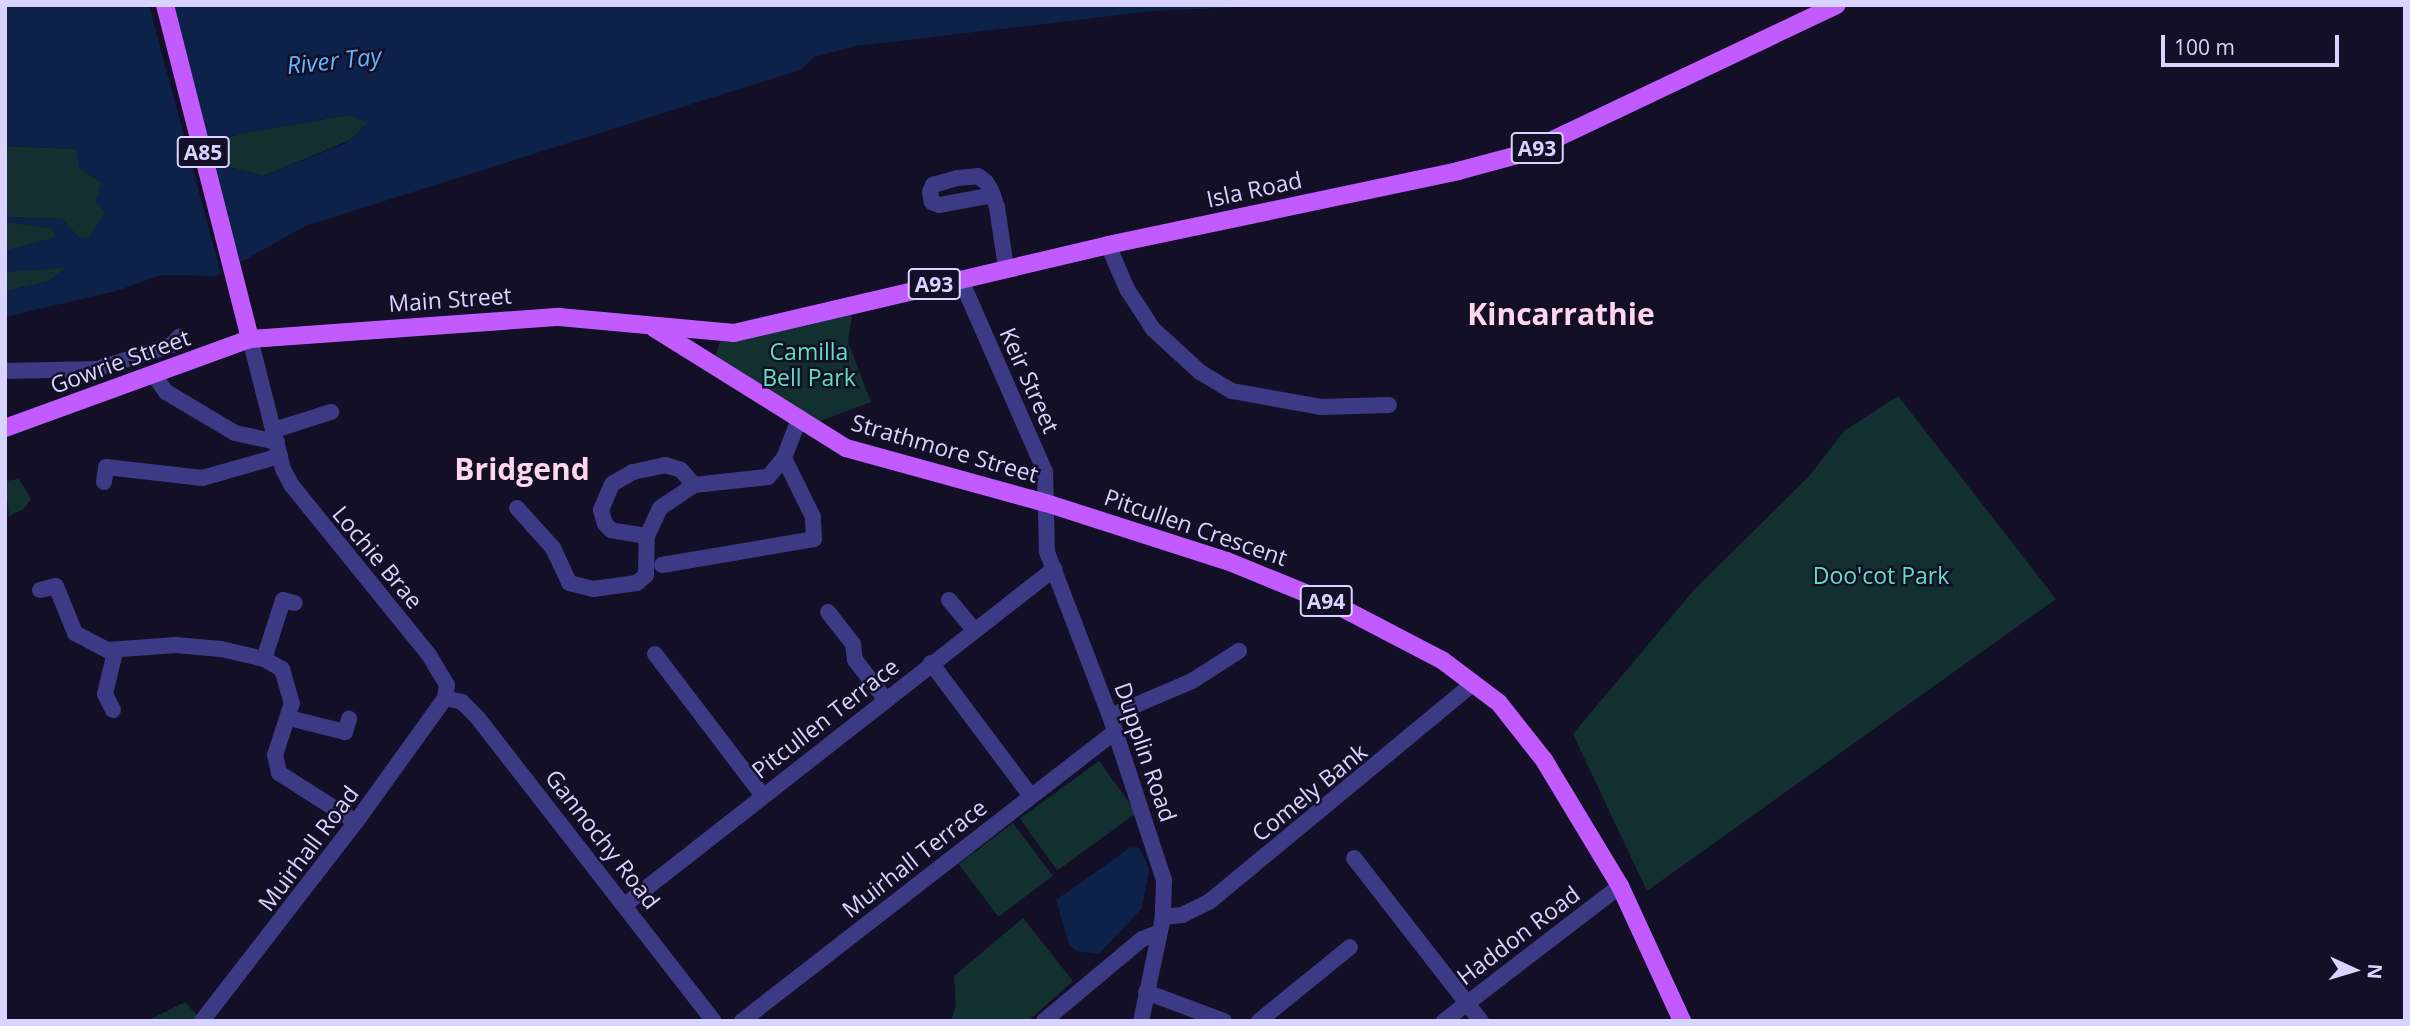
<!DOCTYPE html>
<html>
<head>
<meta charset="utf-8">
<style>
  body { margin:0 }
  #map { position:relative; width:2410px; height:1026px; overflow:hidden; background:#130f26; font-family:"Open Sans",sans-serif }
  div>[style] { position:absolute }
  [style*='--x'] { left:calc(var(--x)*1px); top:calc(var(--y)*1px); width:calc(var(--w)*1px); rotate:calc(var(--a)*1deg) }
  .green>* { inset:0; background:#12302f; transform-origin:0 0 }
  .water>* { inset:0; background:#0c2248 }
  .pier>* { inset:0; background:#130f26 }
  .minor>* { height:16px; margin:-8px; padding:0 8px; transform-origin:8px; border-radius:8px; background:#3d3a85 }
  .major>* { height:18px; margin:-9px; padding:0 9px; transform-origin:9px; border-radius:9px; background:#c25bff }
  span { translate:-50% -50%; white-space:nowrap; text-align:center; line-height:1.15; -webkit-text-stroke:5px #130f26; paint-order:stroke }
  .shield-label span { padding:2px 5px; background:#130f26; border:2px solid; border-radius:5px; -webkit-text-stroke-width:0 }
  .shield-label { font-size:21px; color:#d9d4ff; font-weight:700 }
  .street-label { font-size:23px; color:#d9d4ff }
  .park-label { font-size:23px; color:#5fe0c0 }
  .water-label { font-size:24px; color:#62b6ff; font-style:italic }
  .district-label { font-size:30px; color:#ffd6f0; font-weight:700 }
  .frame { position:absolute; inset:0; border:7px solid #d9d4ff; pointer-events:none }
  .north { position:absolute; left:2319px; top:935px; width:70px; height:70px; -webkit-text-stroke:5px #130f26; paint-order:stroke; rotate:94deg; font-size:19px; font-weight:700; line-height:28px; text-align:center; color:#d9d4ff }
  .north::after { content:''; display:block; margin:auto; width:24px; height:32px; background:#d9d4ff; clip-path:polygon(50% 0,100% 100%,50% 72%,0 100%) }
  .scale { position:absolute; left:2161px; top:35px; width:178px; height:32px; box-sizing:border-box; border:4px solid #d9d4ff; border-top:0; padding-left:9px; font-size:21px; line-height:24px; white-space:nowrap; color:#d9d4ff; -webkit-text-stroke:5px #130f26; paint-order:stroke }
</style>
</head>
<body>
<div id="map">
  <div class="green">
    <div style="clip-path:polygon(348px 115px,369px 122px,353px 139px,263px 176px,208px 162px,204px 146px,239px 134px)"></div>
    <div style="clip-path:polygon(5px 146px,76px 149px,89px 175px,101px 182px,106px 212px,88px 239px,78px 237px,62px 219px,5px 217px)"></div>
    <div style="clip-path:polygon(5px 222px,52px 228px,57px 238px,5px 251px)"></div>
    <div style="clip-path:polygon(50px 266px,67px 268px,47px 282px,5px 291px,5px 272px)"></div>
    <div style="clip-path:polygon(853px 308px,848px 342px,871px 402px,818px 422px,715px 357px,721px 339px)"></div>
    <div style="clip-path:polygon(1898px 396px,2056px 599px,1647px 891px,1573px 734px,1693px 591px,1810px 475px,1844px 431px)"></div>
    <div style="clip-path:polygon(19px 479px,31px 499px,24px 509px,9px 516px,5px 481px)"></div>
    <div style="left:1099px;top:761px;width:64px;height:98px;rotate:54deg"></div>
    <div style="left:1013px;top:823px;width:66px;height:68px;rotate:53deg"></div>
    <div style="clip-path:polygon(1023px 918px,1073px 981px,1028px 1021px,951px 1021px,956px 1005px,954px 976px)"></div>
    <div style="clip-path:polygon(185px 1002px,197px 1015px,192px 1021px,147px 1021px)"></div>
  </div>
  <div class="water">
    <div style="clip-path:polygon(evenodd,5px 5px,1281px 5px,1153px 11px,856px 46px,814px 57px,800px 70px,305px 226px,216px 276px,161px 275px,116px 291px,5px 317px,5px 291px,47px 282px,66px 268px,5px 272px,5px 251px,56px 237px,52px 228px,5px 222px,5px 217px,62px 219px,78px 237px,88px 239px,106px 212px,95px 203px,101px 182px,79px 168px,76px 149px,5px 146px,5px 5px,348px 115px,369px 122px,348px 142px,263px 176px,208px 162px,204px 146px,239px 134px,348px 115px)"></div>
    <div style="clip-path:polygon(1131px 847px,1140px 848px,1149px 870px,1142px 908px,1099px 954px,1076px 951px,1069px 944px,1056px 900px)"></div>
  </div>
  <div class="pier">
    <div style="clip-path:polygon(149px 5px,171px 5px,237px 273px,222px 278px)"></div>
  </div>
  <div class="minor">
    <div style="--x:993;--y:195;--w:55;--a:169.5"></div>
    <div style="--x:939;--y:205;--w:8;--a:-157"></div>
    <div style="--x:932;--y:202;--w:10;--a:-101"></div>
    <div style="--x:930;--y:192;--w:8;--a:-67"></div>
    <div style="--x:933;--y:185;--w:25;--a:-16"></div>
    <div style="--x:957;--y:178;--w:21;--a:-5"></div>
    <div style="--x:978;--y:176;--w:10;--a:37"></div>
    <div style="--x:986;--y:182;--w:9;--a:58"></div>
    <div style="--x:991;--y:190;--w:18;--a:71"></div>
    <div style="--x:997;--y:207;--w:62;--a:81.6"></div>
    <div style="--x:1108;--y:245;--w:48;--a:66.6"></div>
    <div style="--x:1127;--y:289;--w:48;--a:57"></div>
    <div style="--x:1153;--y:329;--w:64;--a:42.5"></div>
    <div style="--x:1200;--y:372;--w:37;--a:31"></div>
    <div style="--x:1232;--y:391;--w:90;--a:10.2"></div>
    <div style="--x:1321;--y:407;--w:68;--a:-1.7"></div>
    <div style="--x:960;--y:278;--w:212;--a:66.3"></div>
    <div style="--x:1045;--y:472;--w:80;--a:88.6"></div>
    <div style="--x:1047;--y:552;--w:176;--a:69"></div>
    <div style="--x:1110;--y:716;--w:173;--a:71.8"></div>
    <div style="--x:1164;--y:880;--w:37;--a:92"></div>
    <div style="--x:1163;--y:917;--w:106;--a:101.9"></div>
    <div style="--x:5;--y:371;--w:92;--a:-1.2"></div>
    <div style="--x:97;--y:369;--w:79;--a:-17.7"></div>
    <div style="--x:172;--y:345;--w:11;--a:-49"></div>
    <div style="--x:154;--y:375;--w:21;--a:55"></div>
    <div style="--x:166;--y:392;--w:80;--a:30.7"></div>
    <div style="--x:235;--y:433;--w:43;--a:12.1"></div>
    <div style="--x:274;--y:430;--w:60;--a:-17.5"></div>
    <div style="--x:104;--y:482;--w:15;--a:-82"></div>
    <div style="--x:106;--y:467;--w:97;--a:6.5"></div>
    <div style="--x:202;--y:478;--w:81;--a:-15.8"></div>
    <div style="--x:517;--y:508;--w:54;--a:48"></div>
    <div style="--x:553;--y:548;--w:38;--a:65"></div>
    <div style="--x:569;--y:583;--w:25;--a:14"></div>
    <div style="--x:593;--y:589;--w:44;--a:-7.8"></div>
    <div style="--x:637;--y:583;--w:12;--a:-42"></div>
    <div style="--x:646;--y:575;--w:39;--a:-89"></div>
    <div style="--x:647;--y:536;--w:31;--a:-65"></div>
    <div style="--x:660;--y:508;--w:41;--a:-34.1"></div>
    <div style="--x:694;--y:485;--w:74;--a:-6.2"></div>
    <div style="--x:768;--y:477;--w:25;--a:-50"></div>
    <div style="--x:784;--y:458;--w:40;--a:-69"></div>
    <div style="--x:647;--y:536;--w:36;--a:-171"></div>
    <div style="--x:611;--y:530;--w:8;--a:-135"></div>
    <div style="--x:605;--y:524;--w:15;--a:-106"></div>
    <div style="--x:601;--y:510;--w:28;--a:-67"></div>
    <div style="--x:612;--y:484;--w:24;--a:-30"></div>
    <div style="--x:633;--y:472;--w:33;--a:-12"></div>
    <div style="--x:665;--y:465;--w:17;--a:17"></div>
    <div style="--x:681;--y:470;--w:20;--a:49"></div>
    <div style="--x:662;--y:565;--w:154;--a:-9.7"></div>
    <div style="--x:814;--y:539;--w:22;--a:-93"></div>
    <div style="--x:813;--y:517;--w:66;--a:-116.2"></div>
    <div style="--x:40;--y:590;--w:16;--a:-14"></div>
    <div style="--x:56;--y:586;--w:51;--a:68"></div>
    <div style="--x:75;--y:633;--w:36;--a:28"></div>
    <div style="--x:107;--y:650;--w:69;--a:-4.1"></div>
    <div style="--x:176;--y:645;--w:45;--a:5.1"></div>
    <div style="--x:221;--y:649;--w:44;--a:13.1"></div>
    <div style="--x:264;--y:659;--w:21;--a:29"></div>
    <div style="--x:282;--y:669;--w:35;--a:74"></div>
    <div style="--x:292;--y:703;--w:55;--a:108.1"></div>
    <div style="--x:275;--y:755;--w:18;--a:77"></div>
    <div style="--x:279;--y:773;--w:91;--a:32.5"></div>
    <div style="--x:949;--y:600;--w:39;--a:50"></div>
    <div style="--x:828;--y:612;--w:41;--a:52"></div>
    <div style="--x:853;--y:644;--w:16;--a:83"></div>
    <div style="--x:855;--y:660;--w:51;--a:52.2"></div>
    <div style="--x:655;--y:654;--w:178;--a:52.7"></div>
    <div style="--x:264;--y:659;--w:62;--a:-72.1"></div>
    <div style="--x:283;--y:600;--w:12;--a:14"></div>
    <div style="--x:931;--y:663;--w:165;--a:53.1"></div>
    <div style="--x:445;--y:698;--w:17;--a:13"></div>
    <div style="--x:462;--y:702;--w:21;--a:45"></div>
    <div style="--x:477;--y:717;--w:385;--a:52.1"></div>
    <div style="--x:113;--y:710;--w:18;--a:-117"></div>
    <div style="--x:105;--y:694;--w:43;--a:-76.6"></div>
    <div style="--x:1110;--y:716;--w:89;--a:-23.1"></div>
    <div style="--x:1192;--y:681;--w:56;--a:-32.6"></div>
    <div style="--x:289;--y:718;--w:58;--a:14"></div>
    <div style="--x:345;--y:732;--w:14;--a:-73"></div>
    <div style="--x:1354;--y:858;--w:207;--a:52.1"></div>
    <div style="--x:626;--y:904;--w:544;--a:-38.05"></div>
    <div style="--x:1163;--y:917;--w:19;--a:-6"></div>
    <div style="--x:1182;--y:915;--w:30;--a:-26"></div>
    <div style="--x:1209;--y:902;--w:344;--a:-39.6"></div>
    <div style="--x:1146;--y:992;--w:83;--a:20.4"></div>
    <div style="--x:202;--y:1021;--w:252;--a:-52.3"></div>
    <div style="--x:356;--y:822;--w:153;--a:-54.3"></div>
    <div style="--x:445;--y:698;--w:13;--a:-81"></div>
    <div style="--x:447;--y:685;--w:35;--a:-121"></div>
    <div style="--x:429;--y:655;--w:218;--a:-129"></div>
    <div style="--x:292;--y:486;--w:19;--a:-118"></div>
    <div style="--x:283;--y:469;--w:134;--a:-104.2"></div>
    <div style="--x:742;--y:1021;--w:472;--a:-37.8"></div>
    <div style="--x:1044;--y:1021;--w:128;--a:-39.9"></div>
    <div style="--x:1142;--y:939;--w:19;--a:-21"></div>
    <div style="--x:1259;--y:1021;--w:117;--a:-39.1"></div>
    <div style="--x:1444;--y:1021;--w:222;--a:-37.5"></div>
  </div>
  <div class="major">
    <div style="--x:165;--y:5;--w:345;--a:75.7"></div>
    <div style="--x:654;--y:328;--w:226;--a:32"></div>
    <div style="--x:846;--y:448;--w:207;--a:15.4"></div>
    <div style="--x:1046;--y:503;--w:190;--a:17.8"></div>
    <div style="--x:1227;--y:561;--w:124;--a:22.2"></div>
    <div style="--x:1342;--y:608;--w:113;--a:27.5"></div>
    <div style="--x:1442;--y:660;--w:71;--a:37"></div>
    <div style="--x:1499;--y:703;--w:73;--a:51.7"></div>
    <div style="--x:1544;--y:760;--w:147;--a:58.9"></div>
    <div style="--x:1620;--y:886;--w:149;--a:65.3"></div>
    <div style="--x:5;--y:428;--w:261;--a:-20"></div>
    <div style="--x:250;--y:339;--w:310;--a:-4.1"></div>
    <div style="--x:559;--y:317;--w:176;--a:5.2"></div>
    <div style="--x:734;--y:333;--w:384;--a:-13.2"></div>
    <div style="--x:1108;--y:245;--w:358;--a:-11.9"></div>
    <div style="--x:1458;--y:171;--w:69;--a:-15"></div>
    <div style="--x:1525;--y:153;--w:345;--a:-25.4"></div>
  </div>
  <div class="shield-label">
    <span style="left:1537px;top:148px">A93</span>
    <span style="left:203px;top:152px">A85</span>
    <span style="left:934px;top:284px">A93</span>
    <span style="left:1326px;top:601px">A94</span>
  </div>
  <div class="street-label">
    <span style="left:1254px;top:189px;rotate:-12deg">Isla Road</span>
    <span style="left:450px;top:299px;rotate:-4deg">Main Street</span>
    <span style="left:120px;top:361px;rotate:-20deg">Gowrie Street</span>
    <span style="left:1030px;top:380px;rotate:66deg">Keir Street</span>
    <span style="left:945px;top:448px;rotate:16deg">Strathmore Street</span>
    <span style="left:1196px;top:527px;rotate:19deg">Pitcullen Crescent</span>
    <span style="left:378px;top:557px;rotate:50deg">Lochie Brae</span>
    <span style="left:825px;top:718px;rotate:-38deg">Pitcullen Terrace</span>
    <span style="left:1146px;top:752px;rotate:71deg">Dupplin Road</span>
    <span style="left:1309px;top:792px;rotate:-39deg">Comely Bank</span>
    <span style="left:603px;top:839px;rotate:52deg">Gannochy Road</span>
    <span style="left:308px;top:848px;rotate:-53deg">Muirhall Road</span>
    <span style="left:914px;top:858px;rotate:-38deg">Muirhall Terrace</span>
    <span style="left:1518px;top:935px;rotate:-37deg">Haddon Road</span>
  </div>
  <div class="park-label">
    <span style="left:809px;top:364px">Camilla<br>Bell Park</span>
    <span style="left:1881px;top:575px">Doo'cot Park</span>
  </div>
  <div class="water-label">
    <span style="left:334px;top:60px;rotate:-6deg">River Tay</span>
  </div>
  <div class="district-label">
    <span style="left:1561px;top:314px">Kincarrathie</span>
    <span style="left:522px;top:469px">Bridgend</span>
  </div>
  <div class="frame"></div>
  <div class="north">N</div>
  <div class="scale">100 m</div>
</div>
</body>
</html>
